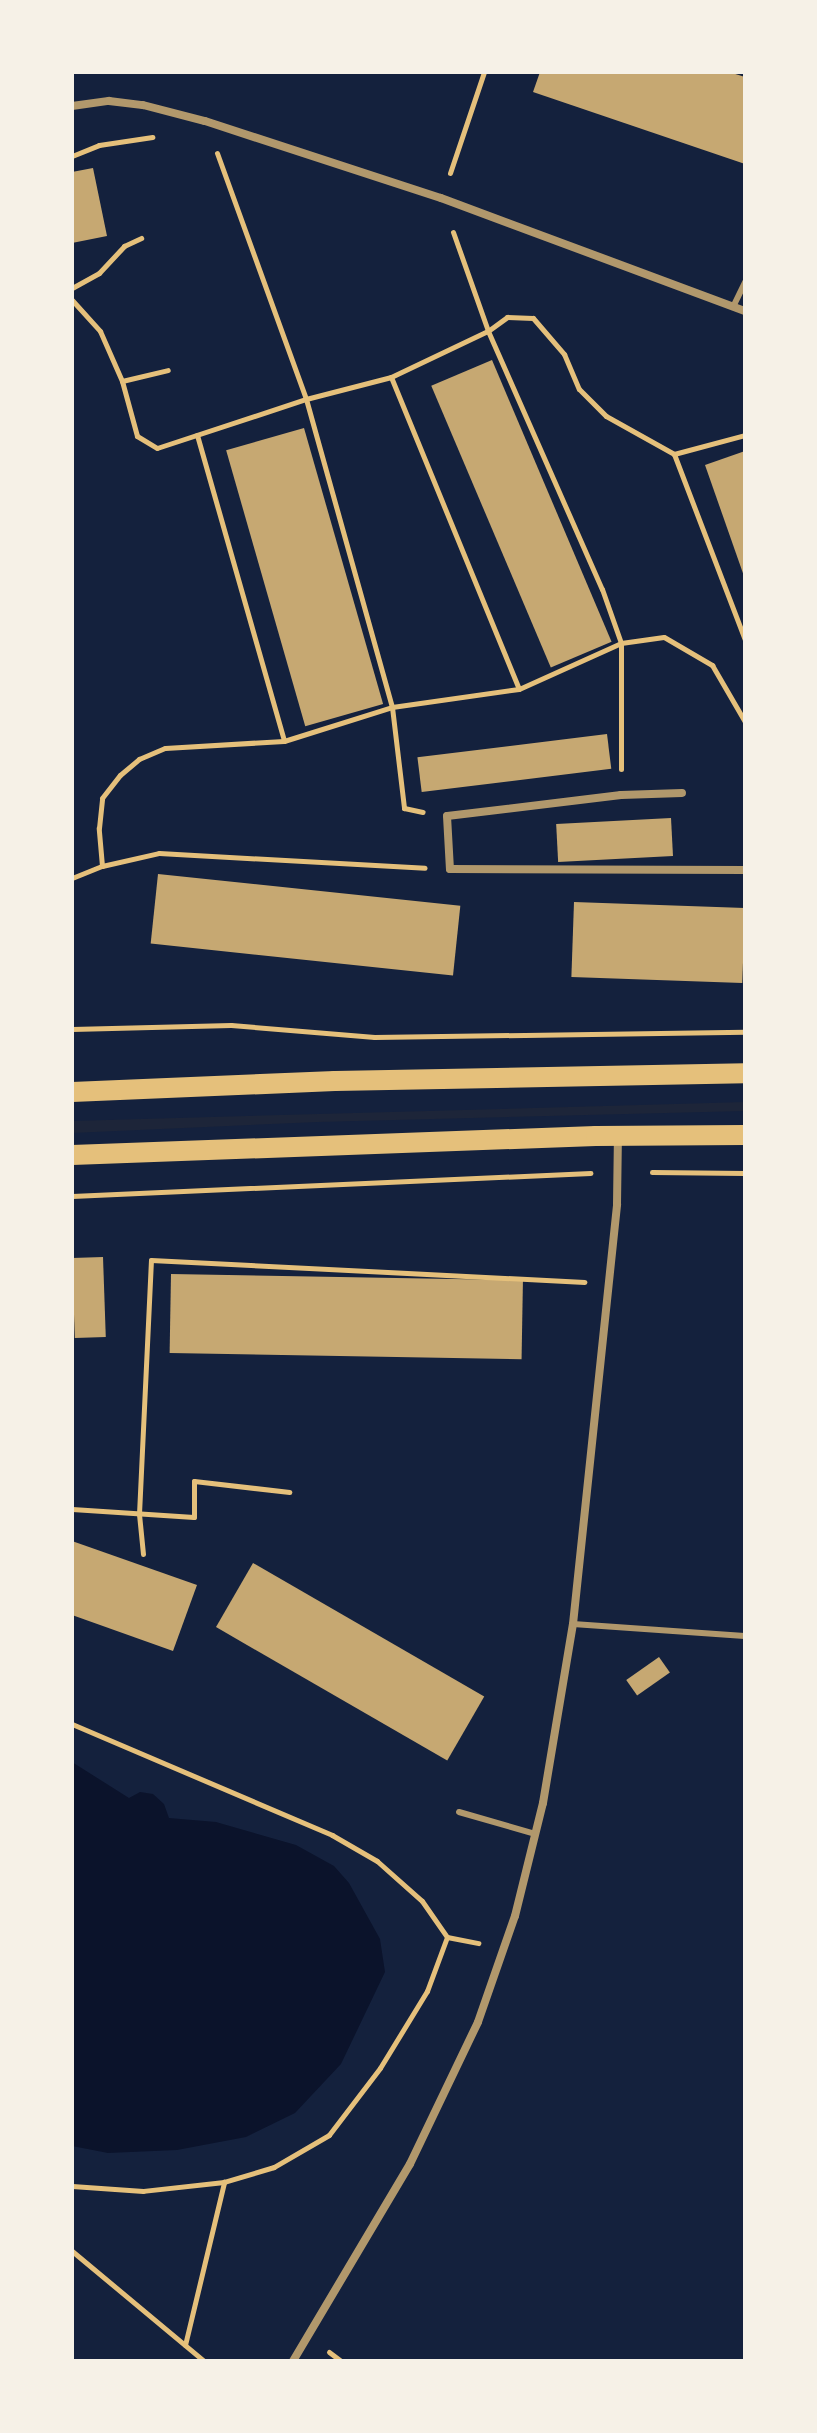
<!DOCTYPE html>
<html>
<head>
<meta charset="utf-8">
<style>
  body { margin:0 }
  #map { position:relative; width:817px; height:2433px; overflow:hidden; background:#14213d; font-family:Bitter,serif }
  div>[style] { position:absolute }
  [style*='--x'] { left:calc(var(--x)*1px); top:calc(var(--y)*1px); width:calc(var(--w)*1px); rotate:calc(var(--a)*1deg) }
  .green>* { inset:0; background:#1d2539 }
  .water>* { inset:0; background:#0b132b }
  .building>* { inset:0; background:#c6a872; transform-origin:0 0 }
  .path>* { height:5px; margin:-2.5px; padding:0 2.5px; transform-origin:2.5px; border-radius:2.5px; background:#e5c07b }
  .service>* { height:6px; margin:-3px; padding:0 3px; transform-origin:3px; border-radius:3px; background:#b1986c }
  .minor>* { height:8px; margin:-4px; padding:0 4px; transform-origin:4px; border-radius:4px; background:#b1986c }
  .primary>* { height:20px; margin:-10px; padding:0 10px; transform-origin:10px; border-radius:10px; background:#e5c07b }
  span { translate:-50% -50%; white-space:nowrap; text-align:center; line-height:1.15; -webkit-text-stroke:8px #f6f1e7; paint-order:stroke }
  .frame { position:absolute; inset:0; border:74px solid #f6f1e7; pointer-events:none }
</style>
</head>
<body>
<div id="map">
  <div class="green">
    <div style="clip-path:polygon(745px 1102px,745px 1111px,318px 1122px,72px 1133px,72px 1121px)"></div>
  </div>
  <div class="water">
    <div style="clip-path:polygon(72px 1762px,129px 1798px,140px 1792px,153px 1794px,164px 1804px,169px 1818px,216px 1822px,296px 1845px,334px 1866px,349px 1883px,380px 1939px,385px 1972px,341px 2064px,295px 2113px,246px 2137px,177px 2150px,108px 2153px,72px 2146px)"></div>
  </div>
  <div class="building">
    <div style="clip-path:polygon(540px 72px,729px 72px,745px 77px,745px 164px,533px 92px)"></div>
    <div style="clip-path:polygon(93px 168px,107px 236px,72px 243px,72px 172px)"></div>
    <div style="left:492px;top:360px;width:306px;height:66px;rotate:67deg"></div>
    <div style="left:304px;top:428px;width:287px;height:81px;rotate:74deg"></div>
    <div style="clip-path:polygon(745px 451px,745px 579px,705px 465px)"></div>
    <div style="left:607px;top:734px;width:35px;height:191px;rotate:83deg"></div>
    <div style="left:671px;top:818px;width:38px;height:115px;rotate:87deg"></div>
    <div style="left:158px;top:874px;width:304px;height:70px;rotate:6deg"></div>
    <div style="left:574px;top:902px;width:171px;height:75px;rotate:2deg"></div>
    <div style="left:103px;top:1257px;width:80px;height:31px;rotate:88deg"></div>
    <div style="left:171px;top:1274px;width:352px;height:79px;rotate:1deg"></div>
    <div style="clip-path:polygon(72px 1541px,197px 1585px,173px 1651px,72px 1615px)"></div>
    <div style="left:253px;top:1563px;width:267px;height:74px;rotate:30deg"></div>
    <div style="left:659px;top:1657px;width:19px;height:40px;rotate:55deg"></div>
  </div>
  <div class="path">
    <div style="--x:217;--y:153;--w:262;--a:70.1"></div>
    <div style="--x:306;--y:399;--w:320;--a:74.4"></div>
    <div style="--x:392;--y:707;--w:102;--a:83.2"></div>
    <div style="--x:404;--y:808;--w:19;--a:12"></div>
    <div style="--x:72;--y:156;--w:29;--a:-22"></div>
    <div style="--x:99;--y:145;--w:54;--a:-8.6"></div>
    <div style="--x:450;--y:173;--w:107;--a:-71.4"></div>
    <div style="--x:453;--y:232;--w:105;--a:70.5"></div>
    <div style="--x:488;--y:331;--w:282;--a:66.2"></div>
    <div style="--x:602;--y:589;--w:57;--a:70.6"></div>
    <div style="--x:621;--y:643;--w:126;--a:90"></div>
    <div style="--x:72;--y:288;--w:31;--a:-29"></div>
    <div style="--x:99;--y:273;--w:37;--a:-47"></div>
    <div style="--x:124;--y:246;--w:19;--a:-25"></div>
    <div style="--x:72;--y:300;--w:42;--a:47.9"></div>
    <div style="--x:100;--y:331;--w:55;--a:66.3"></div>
    <div style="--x:122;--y:381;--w:47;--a:-13.4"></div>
    <div style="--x:391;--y:377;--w:337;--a:67.7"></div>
    <div style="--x:122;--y:381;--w:57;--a:74.7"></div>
    <div style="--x:137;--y:436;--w:23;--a:31"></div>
    <div style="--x:157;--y:448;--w:157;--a:-18.2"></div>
    <div style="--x:306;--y:399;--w:88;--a:-14.5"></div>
    <div style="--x:391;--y:377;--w:107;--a:-25.4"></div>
    <div style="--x:488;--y:331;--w:24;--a:-36"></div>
    <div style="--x:507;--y:317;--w:26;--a:2"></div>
    <div style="--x:533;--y:318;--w:48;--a:49.3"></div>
    <div style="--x:564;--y:354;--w:38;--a:67"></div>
    <div style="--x:579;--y:389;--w:38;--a:45"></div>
    <div style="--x:606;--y:416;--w:78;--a:29.2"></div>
    <div style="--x:674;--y:454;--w:73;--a:-15"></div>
    <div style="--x:197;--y:435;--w:318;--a:74.1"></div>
    <div style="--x:674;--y:454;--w:199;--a:69.1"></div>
    <div style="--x:102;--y:866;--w:38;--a:-95"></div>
    <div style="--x:99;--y:828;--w:30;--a:-84"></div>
    <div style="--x:102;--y:798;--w:29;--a:-52"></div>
    <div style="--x:120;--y:775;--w:25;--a:-40"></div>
    <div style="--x:139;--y:759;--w:28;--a:-23"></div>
    <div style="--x:165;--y:748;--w:119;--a:-3.4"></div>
    <div style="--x:284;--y:741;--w:113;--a:-17.5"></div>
    <div style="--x:392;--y:707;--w:128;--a:-8.1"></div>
    <div style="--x:519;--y:689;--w:112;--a:-24.3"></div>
    <div style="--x:621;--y:643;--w:43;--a:-7.9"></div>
    <div style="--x:664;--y:637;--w:56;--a:30.3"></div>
    <div style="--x:712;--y:665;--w:66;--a:59.9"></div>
    <div style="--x:72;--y:878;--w:32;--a:-22"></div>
    <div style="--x:102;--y:866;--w:58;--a:-12.8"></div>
    <div style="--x:159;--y:853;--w:266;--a:3.2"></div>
    <div style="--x:72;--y:1029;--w:159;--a:-1.4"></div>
    <div style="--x:231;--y:1025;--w:144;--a:4.8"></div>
    <div style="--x:374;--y:1037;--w:371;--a:-0.8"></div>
    <div style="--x:652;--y:1172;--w:93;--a:0.6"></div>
    <div style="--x:72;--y:1196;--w:519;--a:-2.54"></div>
    <div style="--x:72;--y:1509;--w:122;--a:3.8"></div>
    <div style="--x:194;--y:1517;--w:36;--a:-90"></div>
    <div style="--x:194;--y:1481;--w:96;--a:6.6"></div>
    <div style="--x:143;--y:1554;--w:40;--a:-95.7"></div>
    <div style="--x:139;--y:1514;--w:254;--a:-87.3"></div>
    <div style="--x:151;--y:1260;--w:434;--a:2.9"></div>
    <div style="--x:72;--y:1724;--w:283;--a:23.1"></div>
    <div style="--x:332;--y:1835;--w:52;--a:30"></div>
    <div style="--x:377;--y:1861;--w:60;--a:41.6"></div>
    <div style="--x:422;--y:1901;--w:44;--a:55.2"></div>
    <div style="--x:447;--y:1937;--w:58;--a:110.3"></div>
    <div style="--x:427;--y:1991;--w:90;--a:121.4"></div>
    <div style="--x:380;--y:2068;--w:84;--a:127.3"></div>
    <div style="--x:329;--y:2135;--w:64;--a:149.8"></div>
    <div style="--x:274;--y:2167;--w:52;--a:163.3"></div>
    <div style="--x:224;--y:2182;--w:81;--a:173.7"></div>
    <div style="--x:143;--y:2191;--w:71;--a:-176"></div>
    <div style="--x:447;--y:1937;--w:32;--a:11"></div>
    <div style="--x:72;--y:2251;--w:172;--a:39.8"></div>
    <div style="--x:185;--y:2345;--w:168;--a:-76.5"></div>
    <div style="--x:329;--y:2352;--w:15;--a:37"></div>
  </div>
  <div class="service">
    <div style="--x:733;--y:307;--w:28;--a:-64"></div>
    <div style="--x:573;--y:1624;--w:172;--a:4"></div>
    <div style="--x:459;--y:1812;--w:79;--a:16.1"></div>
  </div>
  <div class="minor">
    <div style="--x:72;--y:106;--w:37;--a:-8"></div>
    <div style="--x:109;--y:101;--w:34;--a:7"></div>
    <div style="--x:143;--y:105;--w:64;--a:14.5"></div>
    <div style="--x:205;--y:121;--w:248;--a:18.1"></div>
    <div style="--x:441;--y:198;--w:324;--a:20.4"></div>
    <div style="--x:682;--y:793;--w:61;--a:178.1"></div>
    <div style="--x:621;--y:795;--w:175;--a:173.1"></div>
    <div style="--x:447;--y:816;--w:53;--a:86.8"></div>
    <div style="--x:450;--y:869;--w:295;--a:0.2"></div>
    <div style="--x:293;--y:2361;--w:229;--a:-59.3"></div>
    <div style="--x:410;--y:2164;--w:157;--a:-64.4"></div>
    <div style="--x:478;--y:2022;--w:112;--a:-70.8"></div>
    <div style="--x:515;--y:1916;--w:116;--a:-76.1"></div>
    <div style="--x:543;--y:1803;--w:181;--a:-80.5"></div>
    <div style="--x:573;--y:1624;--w:422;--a:-84"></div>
    <div style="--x:617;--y:1204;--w:68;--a:-89.2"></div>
  </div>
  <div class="primary">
    <div style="--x:72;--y:1092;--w:263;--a:-2.4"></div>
    <div style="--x:335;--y:1081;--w:410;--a:-1.1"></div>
    <div style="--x:72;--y:1155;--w:524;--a:-2.08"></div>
    <div style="--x:596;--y:1136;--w:149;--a:-0.4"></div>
  </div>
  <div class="frame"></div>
</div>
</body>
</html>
